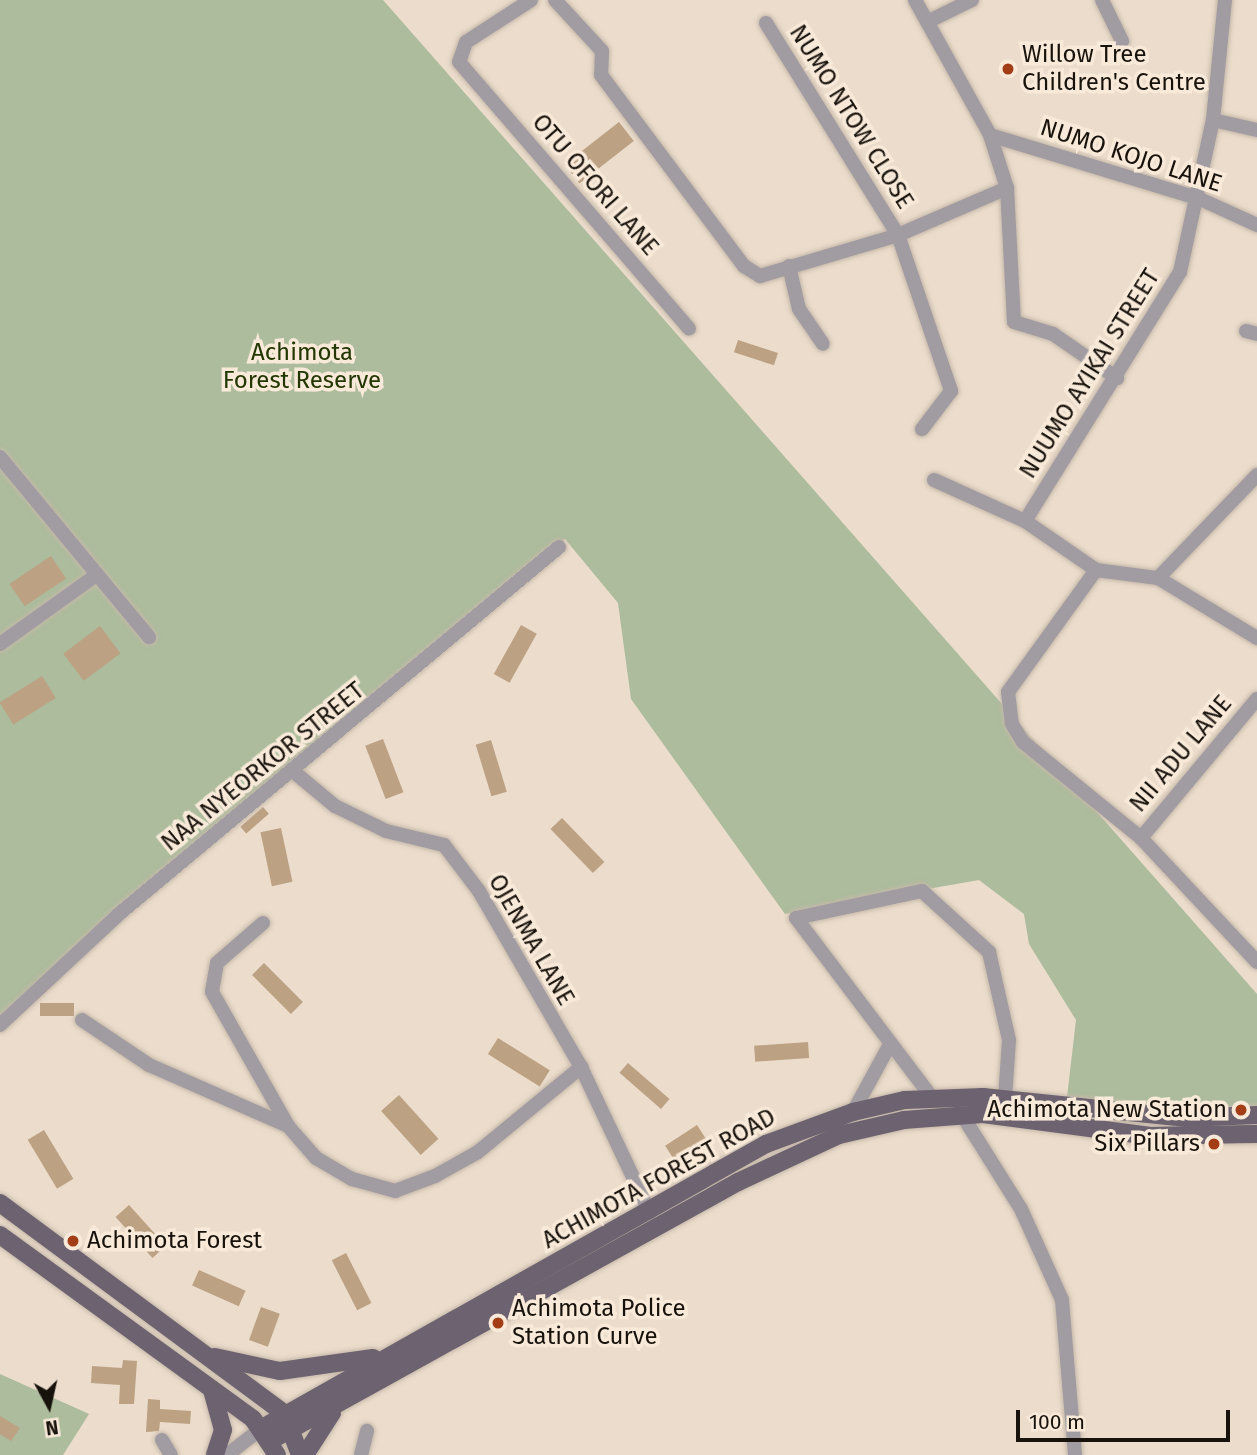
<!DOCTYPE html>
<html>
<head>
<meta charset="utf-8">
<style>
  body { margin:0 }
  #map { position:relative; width:1257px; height:1455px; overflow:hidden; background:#ebdccb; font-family:"Fira Sans",sans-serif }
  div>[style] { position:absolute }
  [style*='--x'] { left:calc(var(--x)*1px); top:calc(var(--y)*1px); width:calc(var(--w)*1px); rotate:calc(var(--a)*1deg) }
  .green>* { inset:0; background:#acbc9c }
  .building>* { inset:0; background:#bca183; transform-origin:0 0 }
  .roads { filter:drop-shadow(0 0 2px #c5b8a9) drop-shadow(0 0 2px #c5b8a9) }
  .minor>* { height:14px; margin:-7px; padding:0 7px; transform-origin:7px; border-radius:7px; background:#a19ba2 }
  .major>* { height:18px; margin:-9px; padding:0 9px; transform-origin:9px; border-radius:9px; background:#6d6370 }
  .dots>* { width:19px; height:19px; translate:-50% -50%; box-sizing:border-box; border:4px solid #f8e9d8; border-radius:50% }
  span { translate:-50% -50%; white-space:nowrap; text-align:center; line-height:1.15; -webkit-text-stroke:7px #f8e9d8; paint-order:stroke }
  .poi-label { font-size:24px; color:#18120c }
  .left { translate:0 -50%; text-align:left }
  .right { translate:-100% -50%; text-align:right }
  .street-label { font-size:24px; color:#18120c }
  .park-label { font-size:24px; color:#223600 }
  .north { position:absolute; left:14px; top:1371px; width:70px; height:70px; -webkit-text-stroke:5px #f8e9d8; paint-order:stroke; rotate:172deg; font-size:19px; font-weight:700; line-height:28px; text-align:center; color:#18120c }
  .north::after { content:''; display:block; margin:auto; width:24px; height:32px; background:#18120c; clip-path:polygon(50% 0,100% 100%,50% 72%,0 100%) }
  .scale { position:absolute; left:1016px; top:1410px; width:214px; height:32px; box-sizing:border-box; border:4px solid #18120c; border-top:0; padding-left:9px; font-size:21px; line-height:24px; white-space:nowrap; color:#18120c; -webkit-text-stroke:5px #f8e9d8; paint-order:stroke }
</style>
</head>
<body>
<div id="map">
  <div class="green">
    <div style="clip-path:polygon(0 0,383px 0,1257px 994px,1257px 1108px,1172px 1112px,1067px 1097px,1076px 1020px,1029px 944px,1024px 914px,979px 880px,785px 914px,631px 699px,618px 603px,565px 539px,0 1017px)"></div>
    <div style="clip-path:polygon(0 1374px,89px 1414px,63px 1455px,0 1455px)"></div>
  </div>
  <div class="building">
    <div style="left:619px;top:122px;width:24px;height:69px;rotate:52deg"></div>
    <div style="left:738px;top:340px;width:42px;height:13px;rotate:18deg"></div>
    <div style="left:51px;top:556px;width:27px;height:50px;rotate:56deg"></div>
    <div style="left:521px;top:625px;width:18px;height:56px;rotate:29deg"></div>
    <div style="left:100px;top:626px;width:34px;height:46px;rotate:53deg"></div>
    <div style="left:42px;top:676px;width:26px;height:50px;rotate:58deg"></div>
    <div style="left:383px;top:739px;width:57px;height:19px;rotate:69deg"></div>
    <div style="left:491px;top:740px;width:54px;height:16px;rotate:73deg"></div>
    <div style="left:263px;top:807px;width:9px;height:30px;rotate:49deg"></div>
    <div style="left:562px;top:818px;width:61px;height:16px;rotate:46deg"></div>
    <div style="left:281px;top:828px;width:55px;height:21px;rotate:78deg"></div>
    <div style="left:264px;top:963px;width:55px;height:17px;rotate:45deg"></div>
    <div style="left:74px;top:1003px;width:13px;height:34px;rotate:90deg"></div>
    <div style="left:498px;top:1038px;width:61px;height:19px;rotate:32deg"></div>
    <div style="left:808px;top:1042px;width:16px;height:54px;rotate:86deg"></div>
    <div style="left:628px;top:1063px;width:55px;height:13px;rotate:41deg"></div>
    <div style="left:399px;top:1095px;width:59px;height:24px;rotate:48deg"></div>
    <div style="left:697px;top:1125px;width:24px;height:38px;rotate:57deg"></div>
    <div style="left:44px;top:1130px;width:57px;height:19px;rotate:59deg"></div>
    <div style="left:129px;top:1205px;width:55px;height:18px;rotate:48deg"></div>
    <div style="left:346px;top:1253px;width:56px;height:16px;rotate:63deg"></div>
    <div style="left:199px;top:1270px;width:51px;height:17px;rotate:24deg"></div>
    <div style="left:261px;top:1307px;width:20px;height:35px;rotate:20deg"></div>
    <div style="clip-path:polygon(123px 1360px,137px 1361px,134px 1404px,119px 1404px,120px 1385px,91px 1383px,92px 1366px,122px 1368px)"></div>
    <div style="clip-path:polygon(148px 1399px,160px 1400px,160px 1409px,191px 1411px,190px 1424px,160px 1422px,159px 1431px,146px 1432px)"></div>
    <div style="clip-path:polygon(0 1416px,20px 1428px,11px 1441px,0 1434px)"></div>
  </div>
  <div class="roads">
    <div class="minor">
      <div style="--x:531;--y:0;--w:77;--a:147.1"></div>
      <div style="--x:466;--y:42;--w:21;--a:109"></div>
      <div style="--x:459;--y:62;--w:352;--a:49.2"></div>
      <div style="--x:555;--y:0;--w:69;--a:47.3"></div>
      <div style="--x:602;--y:51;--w:24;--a:92"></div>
      <div style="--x:601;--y:75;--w:239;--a:53.2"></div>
      <div style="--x:744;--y:266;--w:19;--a:32"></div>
      <div style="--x:760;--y:276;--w:144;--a:-16.5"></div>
      <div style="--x:898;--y:235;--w:119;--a:-23.3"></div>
      <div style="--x:915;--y:0;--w:154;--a:60.9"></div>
      <div style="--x:990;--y:135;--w:56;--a:72.2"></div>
      <div style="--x:1007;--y:188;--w:134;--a:87"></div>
      <div style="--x:1014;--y:322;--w:41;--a:17.1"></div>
      <div style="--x:1053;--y:334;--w:78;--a:34.5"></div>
      <div style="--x:1102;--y:0;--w:46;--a:64"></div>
      <div style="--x:927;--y:22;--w:50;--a:-26.1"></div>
      <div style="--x:766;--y:23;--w:250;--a:58.1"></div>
      <div style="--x:898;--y:235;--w:165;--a:71.2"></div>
      <div style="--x:951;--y:391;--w:48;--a:127.3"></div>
      <div style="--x:1213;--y:120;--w:45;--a:12.8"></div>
      <div style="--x:990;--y:135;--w:220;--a:16.9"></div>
      <div style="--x:1200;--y:199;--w:63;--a:24.5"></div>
      <div style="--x:789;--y:266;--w:44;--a:76.9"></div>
      <div style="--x:799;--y:309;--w:42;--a:55.6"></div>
      <div style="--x:1246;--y:331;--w:11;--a:15"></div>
      <div style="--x:0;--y:457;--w:234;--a:50.4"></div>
      <div style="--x:934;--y:480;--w:100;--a:24.3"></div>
      <div style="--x:1025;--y:521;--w:86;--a:34.6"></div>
      <div style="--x:1096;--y:570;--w:63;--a:7.4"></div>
      <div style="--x:1158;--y:578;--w:116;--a:31.2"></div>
      <div style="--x:1025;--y:521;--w:293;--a:-58.1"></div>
      <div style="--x:1180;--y:272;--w:156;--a:-77.8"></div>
      <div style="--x:1213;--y:120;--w:121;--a:-84.3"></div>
      <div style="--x:1096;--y:570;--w:150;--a:125.8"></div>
      <div style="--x:1008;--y:692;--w:32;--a:83"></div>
      <div style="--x:1012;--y:724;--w:21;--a:59"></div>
      <div style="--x:1023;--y:742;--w:152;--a:39.1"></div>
      <div style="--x:1141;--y:838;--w:170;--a:46.9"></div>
      <div style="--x:1158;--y:578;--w:143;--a:-46.1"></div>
      <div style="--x:0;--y:644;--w:117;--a:-35.6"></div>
      <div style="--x:294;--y:772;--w:53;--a:39.7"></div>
      <div style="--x:335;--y:806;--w:57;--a:26.1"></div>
      <div style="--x:386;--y:831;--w:60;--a:13.6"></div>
      <div style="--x:444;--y:845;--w:58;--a:52.7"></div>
      <div style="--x:479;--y:891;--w:203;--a:59.9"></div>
      <div style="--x:581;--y:1067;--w:161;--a:64.7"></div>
      <div style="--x:1141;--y:838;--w:181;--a:-50.2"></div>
      <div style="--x:263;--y:923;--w:61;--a:139"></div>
      <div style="--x:217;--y:963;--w:29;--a:100"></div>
      <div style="--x:212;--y:992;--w:154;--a:60.4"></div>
      <div style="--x:288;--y:1126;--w:43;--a:48.8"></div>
      <div style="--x:316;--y:1158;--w:42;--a:30.3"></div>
      <div style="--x:352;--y:1179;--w:45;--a:15.6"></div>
      <div style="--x:395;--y:1191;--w:43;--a:-20.6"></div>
      <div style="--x:435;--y:1176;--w:49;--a:-29.2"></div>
      <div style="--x:478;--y:1152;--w:134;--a:-39.5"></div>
      <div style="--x:82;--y:1020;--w:81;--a:33.9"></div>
      <div style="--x:149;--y:1065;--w:152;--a:23.7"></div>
      <div style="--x:0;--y:1025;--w:163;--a:-43"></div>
      <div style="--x:119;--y:914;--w:573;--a:-39.83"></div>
      <div style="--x:933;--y:1099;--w:227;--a:-127.1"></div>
      <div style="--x:796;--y:918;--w:129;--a:-12.1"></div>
      <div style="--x:922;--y:891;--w:91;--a:42.3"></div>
      <div style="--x:989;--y:952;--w:90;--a:77.2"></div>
      <div style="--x:1009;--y:1040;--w:58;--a:93.9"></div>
      <div style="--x:853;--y:1112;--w:73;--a:-61.3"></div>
      <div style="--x:962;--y:1115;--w:111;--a:57.9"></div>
      <div style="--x:1021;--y:1209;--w:100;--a:65.7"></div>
      <div style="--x:1062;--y:1300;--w:156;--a:85.2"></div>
      <div style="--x:162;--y:1440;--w:17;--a:59"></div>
      <div style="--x:227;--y:1455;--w:44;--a:-37.6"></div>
      <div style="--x:361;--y:1455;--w:25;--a:-76"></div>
    </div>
    <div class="major">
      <div style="--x:0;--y:1203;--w:353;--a:36.5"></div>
      <div style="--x:284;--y:1413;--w:45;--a:69.1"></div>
      <div style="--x:0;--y:1235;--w:313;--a:36"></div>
      <div style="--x:253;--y:1419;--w:43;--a:56.3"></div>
      <div style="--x:215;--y:1357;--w:66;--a:12.2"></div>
      <div style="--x:280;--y:1371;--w:94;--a:-8"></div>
      <div style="--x:212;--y:1390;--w:41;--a:74.6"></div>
      <div style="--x:223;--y:1430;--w:26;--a:108"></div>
      <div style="--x:262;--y:1428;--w:579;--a:-29.4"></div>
      <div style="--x:766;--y:1144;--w:93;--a:-20.2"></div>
      <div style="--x:853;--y:1112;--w:53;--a:-13"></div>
      <div style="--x:905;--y:1100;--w:78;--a:-2.2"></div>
      <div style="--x:983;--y:1097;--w:205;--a:5.9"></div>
      <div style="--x:1187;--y:1118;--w:70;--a:-2.5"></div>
      <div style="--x:270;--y:1441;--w:535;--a:-28.96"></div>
      <div style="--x:738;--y:1182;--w:111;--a:-25"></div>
      <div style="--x:839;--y:1135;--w:67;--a:-13"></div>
      <div style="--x:904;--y:1120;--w:79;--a:-4.3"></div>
      <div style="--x:983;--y:1114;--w:167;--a:7.5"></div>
      <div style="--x:1149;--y:1136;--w:108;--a:-1.1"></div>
      <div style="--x:305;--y:1455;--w:50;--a:-57.3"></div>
    </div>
  </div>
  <div class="dots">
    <div style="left:1008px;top:69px;background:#a33d16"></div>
    <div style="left:1241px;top:1110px;background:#a33d16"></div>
    <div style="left:1214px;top:1144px;background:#a33d16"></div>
    <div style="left:73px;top:1241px;background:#a33d16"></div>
    <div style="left:498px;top:1323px;background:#a33d16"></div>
  </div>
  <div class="poi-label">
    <span class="left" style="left:1022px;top:69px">Willow Tree<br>Children's Centre</span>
    <span class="right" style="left:1227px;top:1110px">Achimota New Station</span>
    <span class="right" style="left:1200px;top:1144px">Six Pillars</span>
    <span class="left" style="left:87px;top:1241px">Achimota Forest</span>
    <span class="left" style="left:512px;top:1323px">Achimota Police<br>Station Curve</span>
  </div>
  <div class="street-label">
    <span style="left:851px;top:117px;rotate:58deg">NUMO NTOW CLOSE</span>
    <span style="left:1131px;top:156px;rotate:18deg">NUMO KOJO LANE</span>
    <span style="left:595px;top:185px;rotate:49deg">OTU OFORI LANE</span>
    <span style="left:1090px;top:374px;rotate:-58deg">NUUMO AYIKAI STREET</span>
    <span style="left:1181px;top:754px;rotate:-50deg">NII ADU LANE</span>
    <span style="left:263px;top:767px;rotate:-39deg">NAA NYEORKOR STREET</span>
    <span style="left:531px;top:940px;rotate:60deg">OJENMA LANE</span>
    <span style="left:659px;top:1179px;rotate:-29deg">ACHIMOTA FOREST ROAD</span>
  </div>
  <div class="park-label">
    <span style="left:302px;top:367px">Achimota<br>Forest Reserve</span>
  </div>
  <div class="north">N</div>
  <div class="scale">100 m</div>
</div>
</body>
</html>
